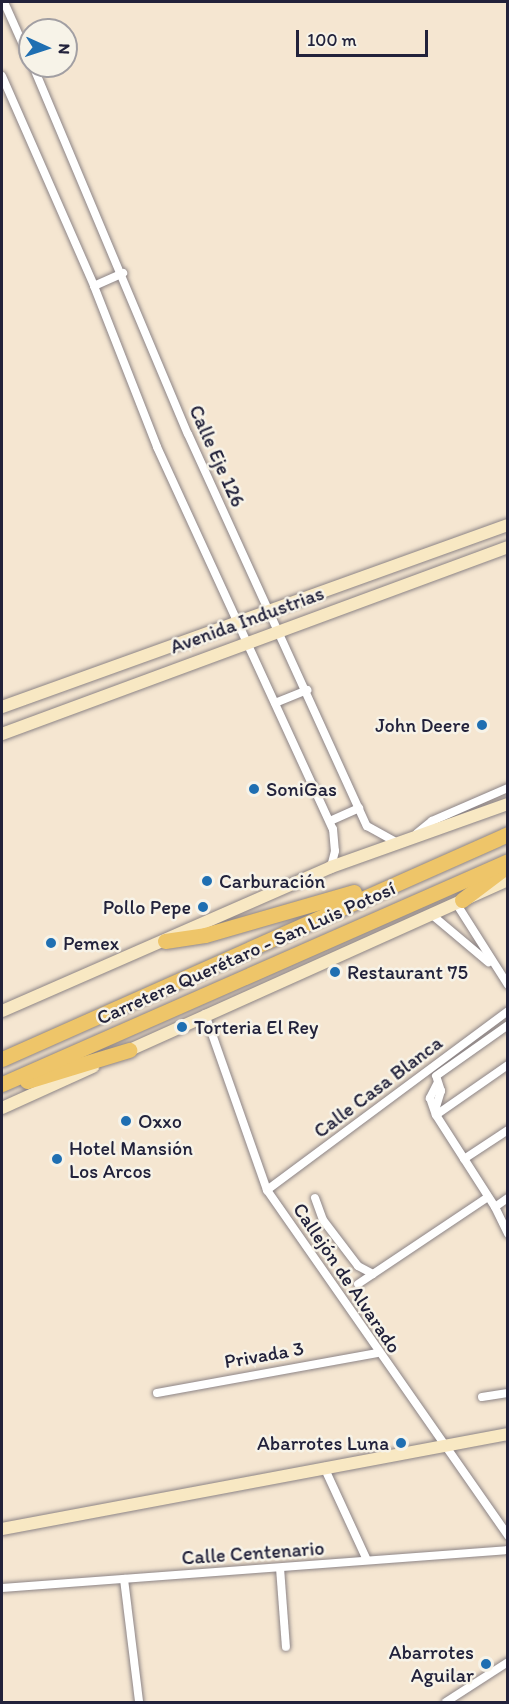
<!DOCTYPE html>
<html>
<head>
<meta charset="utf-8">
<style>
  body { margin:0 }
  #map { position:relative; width:509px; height:1704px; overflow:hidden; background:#f5e6d1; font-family:Itim,sans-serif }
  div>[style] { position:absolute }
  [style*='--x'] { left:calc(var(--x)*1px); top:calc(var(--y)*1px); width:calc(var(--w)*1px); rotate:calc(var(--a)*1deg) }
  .roads { filter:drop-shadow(0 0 2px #8c8486) drop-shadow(0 0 2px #8c8486) }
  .street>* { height:8px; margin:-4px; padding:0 4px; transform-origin:4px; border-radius:4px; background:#fff }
  .secondary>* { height:12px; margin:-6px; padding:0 6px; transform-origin:6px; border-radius:6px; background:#f8e8c3 }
  .highway>* { height:15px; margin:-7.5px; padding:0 7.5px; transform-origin:7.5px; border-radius:7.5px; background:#eec569 }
  .dots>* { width:16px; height:16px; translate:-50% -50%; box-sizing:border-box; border:3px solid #f7f3e8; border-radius:50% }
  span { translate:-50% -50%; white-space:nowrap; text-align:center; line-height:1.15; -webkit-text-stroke:5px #f7f3e8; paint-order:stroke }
  .street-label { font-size:20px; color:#22223b }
  .poi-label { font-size:20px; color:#22223b }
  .right { translate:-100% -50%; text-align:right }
  .left { translate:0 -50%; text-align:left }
  .frame { position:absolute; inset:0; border:3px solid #22223b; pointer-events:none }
  .north { position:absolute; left:18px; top:18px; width:60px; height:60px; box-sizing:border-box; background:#f7f3e8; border:2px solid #a29fa3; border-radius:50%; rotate:93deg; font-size:16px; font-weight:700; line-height:24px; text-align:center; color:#22223b }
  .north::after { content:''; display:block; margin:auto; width:21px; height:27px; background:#1f6fb2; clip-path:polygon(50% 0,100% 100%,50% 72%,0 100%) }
  .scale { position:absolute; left:296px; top:30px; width:132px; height:27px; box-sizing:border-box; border:3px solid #22223b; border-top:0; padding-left:8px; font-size:18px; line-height:21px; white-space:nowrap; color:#22223b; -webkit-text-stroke:4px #f7f3e8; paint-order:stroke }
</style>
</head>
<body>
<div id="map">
  <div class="roads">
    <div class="street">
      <div style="--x:4;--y:2;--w:64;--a:65.9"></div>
      <div style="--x:33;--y:66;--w:399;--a:67.2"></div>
      <div style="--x:188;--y:434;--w:431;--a:65.5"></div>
      <div style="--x:367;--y:826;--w:33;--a:29"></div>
      <div style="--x:2;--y:76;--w:229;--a:66.3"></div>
      <div style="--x:94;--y:286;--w:173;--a:68.6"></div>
      <div style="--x:157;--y:447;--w:421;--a:65.3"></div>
      <div style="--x:333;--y:829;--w:22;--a:85"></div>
      <div style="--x:335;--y:851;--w:16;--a:104"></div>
      <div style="--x:94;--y:286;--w:32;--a:-24"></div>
      <div style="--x:275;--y:703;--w:35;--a:-22"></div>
      <div style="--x:330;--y:821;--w:32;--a:-24"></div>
      <div style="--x:417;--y:833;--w:19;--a:-39"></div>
      <div style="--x:432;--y:821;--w:83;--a:-23.5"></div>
      <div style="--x:456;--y:903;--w:97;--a:57.6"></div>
      <div style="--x:431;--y:914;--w:75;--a:40.1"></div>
      <div style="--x:205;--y:1014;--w:187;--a:70.6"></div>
      <div style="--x:267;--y:1190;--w:422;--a:55.1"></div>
      <div style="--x:436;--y:1076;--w:88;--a:-35.3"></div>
      <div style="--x:437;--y:1084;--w:16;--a:117"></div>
      <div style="--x:430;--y:1098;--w:18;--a:71"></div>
      <div style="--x:436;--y:1115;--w:109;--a:57.3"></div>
      <div style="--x:495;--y:1207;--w:30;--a:64"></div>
      <div style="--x:436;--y:1107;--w:17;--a:-73"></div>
      <div style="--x:441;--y:1091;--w:13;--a:-108"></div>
      <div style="--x:436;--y:1115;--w:88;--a:-34.8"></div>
      <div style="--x:464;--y:1159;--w:53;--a:-33.4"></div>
      <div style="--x:267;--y:1190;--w:300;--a:-36.6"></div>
      <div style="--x:315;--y:1198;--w:23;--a:70"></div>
      <div style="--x:323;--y:1220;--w:58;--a:52.7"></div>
      <div style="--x:358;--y:1266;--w:17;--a:28"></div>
      <div style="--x:495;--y:1207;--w:16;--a:-35"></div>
      <div style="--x:358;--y:1284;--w:156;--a:-33.8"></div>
      <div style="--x:157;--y:1393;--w:224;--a:-10.3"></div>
      <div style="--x:482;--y:1397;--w:26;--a:-9"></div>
      <div style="--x:324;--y:1467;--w:102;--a:65.2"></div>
      <div style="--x:280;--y:1568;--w:79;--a:85.7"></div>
      <div style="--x:124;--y:1579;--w:124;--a:83"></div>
      <div style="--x:2;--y:1588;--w:507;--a:-4.29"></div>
      <div style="--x:446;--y:1702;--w:74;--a:-32.8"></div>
    </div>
    <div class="secondary">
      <div style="--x:2;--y:707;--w:538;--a:-19.78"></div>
      <div style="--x:2;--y:734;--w:539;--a:-20.28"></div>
      <div style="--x:2;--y:1011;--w:359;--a:-23.6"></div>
      <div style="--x:331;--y:867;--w:188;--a:-19.6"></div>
      <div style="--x:123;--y:1053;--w:422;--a:-24.2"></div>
      <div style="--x:2;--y:1108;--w:100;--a:-24.3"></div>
      <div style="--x:2;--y:1529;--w:515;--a:-10.63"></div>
    </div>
    <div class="highway">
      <div style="--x:462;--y:900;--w:51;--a:-37.1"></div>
      <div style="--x:165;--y:941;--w:40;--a:-8.5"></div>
      <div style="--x:205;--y:935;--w:155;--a:-16.1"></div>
      <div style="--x:2;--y:1059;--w:554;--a:-23.97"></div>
      <div style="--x:27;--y:1081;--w:107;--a:-16.9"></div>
      <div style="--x:2;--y:1084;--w:553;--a:-23.78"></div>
    </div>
  </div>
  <div class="dots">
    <div style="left:482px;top:725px;background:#1f6fb2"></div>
    <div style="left:254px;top:789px;background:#1f6fb2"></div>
    <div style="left:207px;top:881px;background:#1f6fb2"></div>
    <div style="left:203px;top:907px;background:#1f6fb2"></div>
    <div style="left:51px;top:943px;background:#1f6fb2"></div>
    <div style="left:335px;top:972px;background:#1f6fb2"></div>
    <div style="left:182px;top:1027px;background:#1f6fb2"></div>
    <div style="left:126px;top:1121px;background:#1f6fb2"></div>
    <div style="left:57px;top:1159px;background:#1f6fb2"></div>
    <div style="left:401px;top:1443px;background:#1f6fb2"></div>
    <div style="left:486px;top:1664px;background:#1f6fb2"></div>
  </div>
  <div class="street-label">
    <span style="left:217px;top:456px;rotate:66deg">Calle Eje 126</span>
    <span style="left:247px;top:620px;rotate:-20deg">Avenida Industrias</span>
    <span style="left:246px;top:953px;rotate:-24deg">Carretera Querétaro - San Luis Potosí</span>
    <span style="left:378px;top:1087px;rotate:-37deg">Calle Casa Blanca</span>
    <span style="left:347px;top:1278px;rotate:56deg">Callejón de Alvarado</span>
    <span style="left:264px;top:1355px;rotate:-10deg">Privada 3</span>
    <span style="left:253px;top:1553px;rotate:-4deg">Calle Centenario</span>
  </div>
  <div class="poi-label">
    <span class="right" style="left:470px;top:725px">John Deere</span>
    <span class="left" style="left:266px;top:789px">SoniGas</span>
    <span class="left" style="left:219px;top:881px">Carburación</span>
    <span class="right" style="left:191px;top:907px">Pollo Pepe</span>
    <span class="left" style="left:63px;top:943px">Pemex</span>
    <span class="left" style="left:347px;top:972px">Restaurant 75</span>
    <span class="left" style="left:194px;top:1027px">Torteria El Rey</span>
    <span class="left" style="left:138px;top:1121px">Oxxo</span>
    <span class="left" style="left:69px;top:1160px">Hotel Mansión<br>Los Arcos</span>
    <span class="right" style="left:389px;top:1443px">Abarrotes Luna</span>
    <span class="right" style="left:474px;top:1664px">Abarrotes<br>Aguilar</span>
  </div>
  <div class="frame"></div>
  <div class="north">N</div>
  <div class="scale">100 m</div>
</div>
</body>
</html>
